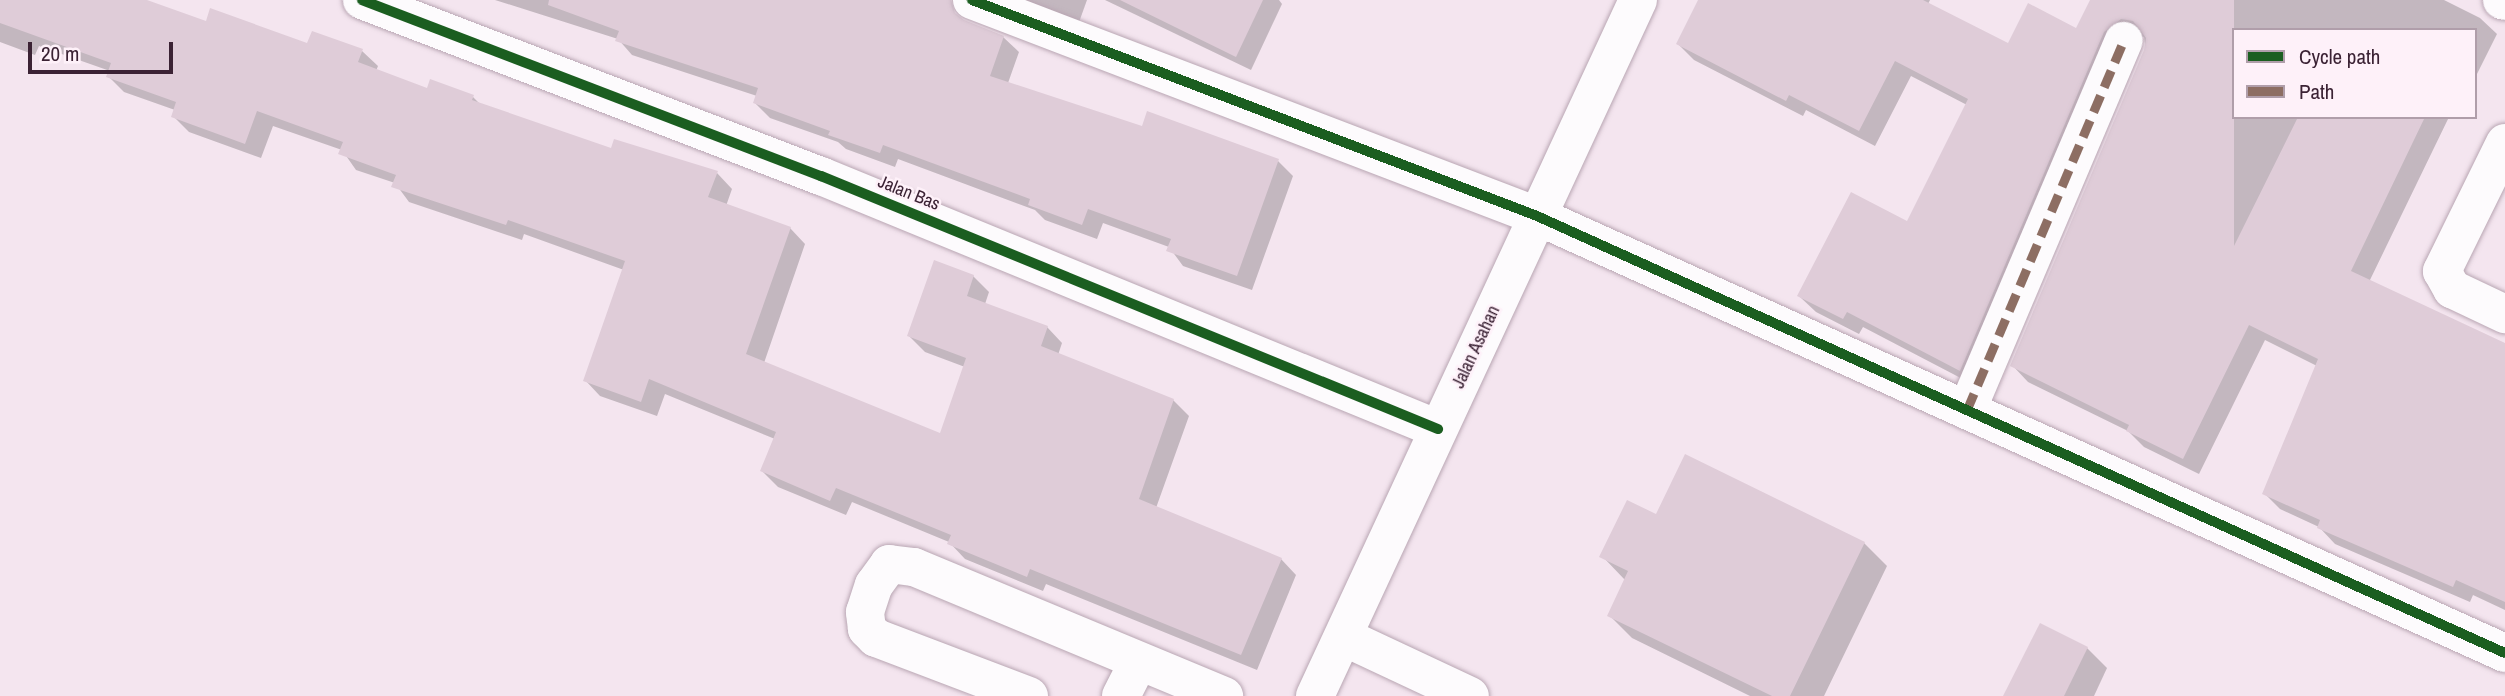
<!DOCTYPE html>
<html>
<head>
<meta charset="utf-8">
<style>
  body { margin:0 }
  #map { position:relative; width:2505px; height:696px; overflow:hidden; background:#f4e5ef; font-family:"Archivo Narrow",sans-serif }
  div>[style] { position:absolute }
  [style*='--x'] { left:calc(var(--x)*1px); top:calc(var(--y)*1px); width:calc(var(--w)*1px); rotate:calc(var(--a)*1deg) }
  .shadow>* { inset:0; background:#0003 }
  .building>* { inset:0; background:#dfccd8 }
  .roads { filter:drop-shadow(0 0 2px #b9a6b3) drop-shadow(0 0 2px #b9a6b3) }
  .minor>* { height:38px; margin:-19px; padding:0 19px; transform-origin:19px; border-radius:19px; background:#fdfbfd }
  .major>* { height:38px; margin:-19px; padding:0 19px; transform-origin:19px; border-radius:19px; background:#fdfbfd }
  .quiet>* { height:9px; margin-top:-4.5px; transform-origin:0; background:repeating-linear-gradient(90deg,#8d6e63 0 18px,transparent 0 27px) }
  .cycleway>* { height:10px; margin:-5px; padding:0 5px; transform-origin:5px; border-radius:5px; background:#1b5e20 }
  span { translate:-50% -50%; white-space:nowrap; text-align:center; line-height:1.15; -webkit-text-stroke:5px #fef1f9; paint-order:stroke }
  .street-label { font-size:18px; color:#3b2234 }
  .legend { position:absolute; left:2232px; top:28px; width:245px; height:91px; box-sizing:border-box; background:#fef1f9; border:2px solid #b09eaa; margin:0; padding:9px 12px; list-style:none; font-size:21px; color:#3b2234 }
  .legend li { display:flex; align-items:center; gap:14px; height:35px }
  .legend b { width:35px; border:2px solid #b09eaa }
  .scale { position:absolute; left:28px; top:42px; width:145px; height:32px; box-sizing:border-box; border:4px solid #3b2234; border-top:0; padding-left:9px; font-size:21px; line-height:24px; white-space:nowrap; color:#3b2234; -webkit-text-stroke:5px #fef1f9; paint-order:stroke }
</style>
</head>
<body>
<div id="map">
  <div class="shadow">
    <div style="clip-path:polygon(0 0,141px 0,207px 23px,308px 45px,362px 51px,378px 66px,376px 71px,428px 90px,473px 97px,482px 106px,612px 150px,717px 173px,732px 189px,726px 206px,790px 228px,805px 244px,764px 363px,941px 435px,965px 367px,925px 352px,909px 336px,973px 276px,989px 292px,985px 304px,1047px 327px,1062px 343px,1058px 355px,1173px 400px,1189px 416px,1156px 508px,1281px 559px,1296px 575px,1257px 670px,1046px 584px,1043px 591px,965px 559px,949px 542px,852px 502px,846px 515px,778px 487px,762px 471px,775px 439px,665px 394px,657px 416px,600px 396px,585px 380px,624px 270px,524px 234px,522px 240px,409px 202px,395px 183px,356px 170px,342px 150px,273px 126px,261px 158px,189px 132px,173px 116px,175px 110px,124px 92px,108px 76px,110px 71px,39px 46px,35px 55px,0 42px)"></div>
    <div style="clip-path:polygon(495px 0,864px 0,963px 22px,1003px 37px,1019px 52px,1008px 83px,1143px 128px,1278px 161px,1293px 176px,1252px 290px,1183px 266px,1169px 247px,1103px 223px,1097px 239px,1045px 220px,1035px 210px,898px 159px,895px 167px,846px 149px,838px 142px,770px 118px,755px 103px,757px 96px,632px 55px,618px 39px)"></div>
    <div style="clip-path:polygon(1013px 0,1087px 0,1078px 25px)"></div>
    <div style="clip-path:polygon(1105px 0,1279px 0,1282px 4px,1251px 70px)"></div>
    <div style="clip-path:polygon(1700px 0,1930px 0,1928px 4px,2008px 46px,2077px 30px,2092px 0,2444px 0,2480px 18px,2497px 34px,2475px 78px,2475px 30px,2234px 30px,2234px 117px,2449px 117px,2369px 282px,2505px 345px,2505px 610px,2473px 595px,2470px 602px,2335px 544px,2319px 527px,2280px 509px,2264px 493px,2317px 366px,2265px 340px,2199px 474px,2144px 447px,2128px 431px,2028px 382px,2012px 365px,2146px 50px,2144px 37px,2138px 35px,1976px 386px,1863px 327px,1859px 334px,1816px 312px,1799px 296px,1908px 223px,1967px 105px,1911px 76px,1875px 146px,1806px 110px,1803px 116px,1694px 60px,1678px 44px)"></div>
    <div style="clip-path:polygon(1864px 543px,1887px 566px,1824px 696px,1750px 696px,1632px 638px,1609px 615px,1625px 580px,1602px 556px)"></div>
    <div style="clip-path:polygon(2087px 648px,2107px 668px,2094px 696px,2005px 696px)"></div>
  </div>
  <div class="building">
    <div style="clip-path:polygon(0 0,147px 0,206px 21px,210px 8px,307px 43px,312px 31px,363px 49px,358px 62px,427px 88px,430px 79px,474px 95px,472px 100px,611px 148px,614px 139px,718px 171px,708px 197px,791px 227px,746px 354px,940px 433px,966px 358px,907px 336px,934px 260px,974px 275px,967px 296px,1048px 326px,1041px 346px,1174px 399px,1139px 499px,1282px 558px,1241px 655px,1030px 569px,1027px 577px,947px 544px,951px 535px,836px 488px,830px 501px,760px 471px,776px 432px,649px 379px,641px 402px,583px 381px,625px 261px,508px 220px,506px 225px,391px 187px,396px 175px,338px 154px,343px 142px,257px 111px,245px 144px,171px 117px,176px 102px,106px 77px,111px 63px,0 23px)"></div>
    <div style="clip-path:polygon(549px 0,951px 0,955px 13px,964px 20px,1004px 36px,990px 76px,1142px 126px,1147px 111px,1279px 159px,1237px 276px,1166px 251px,1171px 239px,1088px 209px,1082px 225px,1028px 205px,1030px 199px,883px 145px,880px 153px,828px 135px,830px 131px,753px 103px,758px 88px,615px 41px,619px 31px,548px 5px)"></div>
    <div style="clip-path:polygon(1120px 0,1263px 0,1236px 57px)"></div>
    <div style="clip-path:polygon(1698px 0,1923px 0,2008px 43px,2028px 3px,2076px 28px,2090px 0,2234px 0,2234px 246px,2298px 117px,2425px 117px,2351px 271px,2505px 343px,2505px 602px,2456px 580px,2453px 587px,2317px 528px,2320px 520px,2262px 494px,2318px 359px,2249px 325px,2183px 459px,2126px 431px,2129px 425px,2010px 366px,2144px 50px,2146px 38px,2133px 21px,2121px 19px,2104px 32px,1960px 371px,1847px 312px,1843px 319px,1797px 296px,1851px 192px,1907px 221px,1968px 99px,1895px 61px,1859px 131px,1789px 95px,1786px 101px,1676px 44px)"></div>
    <div style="clip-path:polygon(1685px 454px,1865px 542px,1790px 696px,1772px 696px,1607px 616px,1628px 571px,1599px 557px,1627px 500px,1656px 514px)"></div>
    <div style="clip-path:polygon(2040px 623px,2088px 647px,2064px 696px,2003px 696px)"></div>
  </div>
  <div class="roads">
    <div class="minor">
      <div style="--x:362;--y:0;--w:492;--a:21"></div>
      <div style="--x:821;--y:176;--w:667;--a:22.3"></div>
      <div style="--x:972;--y:0;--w:605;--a:20.92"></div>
      <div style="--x:1537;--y:216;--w:1062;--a:24.3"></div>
      <div style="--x:2502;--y:0;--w:3;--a:18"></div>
      <div style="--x:2505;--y:143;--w:143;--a:116.2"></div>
      <div style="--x:2442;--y:271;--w:21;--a:61"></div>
      <div style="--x:2452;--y:289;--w:59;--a:25.3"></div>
      <div style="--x:1967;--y:410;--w:401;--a:-67"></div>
      <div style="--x:1344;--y:637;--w:139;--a:25.1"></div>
      <div style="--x:1029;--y:696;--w:164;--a:-159.2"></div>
      <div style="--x:876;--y:638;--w:13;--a:-135"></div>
      <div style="--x:867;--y:629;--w:17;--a:-97"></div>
      <div style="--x:865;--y:612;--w:28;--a:-72"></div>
      <div style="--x:874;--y:585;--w:26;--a:-54"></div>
      <div style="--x:889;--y:564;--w:25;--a:7"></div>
      <div style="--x:914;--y:567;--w:336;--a:22.6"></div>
      <div style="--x:1121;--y:696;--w:39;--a:-63"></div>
    </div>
    <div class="major">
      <div style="--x:1315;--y:696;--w:767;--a:-65.1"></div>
    </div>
  </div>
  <div class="quiet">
    <div style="--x:1967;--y:410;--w:401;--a:-67"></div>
  </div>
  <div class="cycleway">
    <div style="--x:362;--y:0;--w:492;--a:21"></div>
    <div style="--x:821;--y:176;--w:667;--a:22.3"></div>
    <div style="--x:972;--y:0;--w:605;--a:20.92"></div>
    <div style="--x:1537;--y:216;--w:1062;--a:24.3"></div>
  </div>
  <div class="street-label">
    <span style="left:909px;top:193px;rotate:22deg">Jalan Bas</span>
    <span style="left:1476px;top:347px;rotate:-65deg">Jalan Asahan</span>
  </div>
  <ul class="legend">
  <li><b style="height:9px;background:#1b5e20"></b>Cycle path</li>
  <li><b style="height:9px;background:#8d6e63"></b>Path</li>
  </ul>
  <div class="scale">20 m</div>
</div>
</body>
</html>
